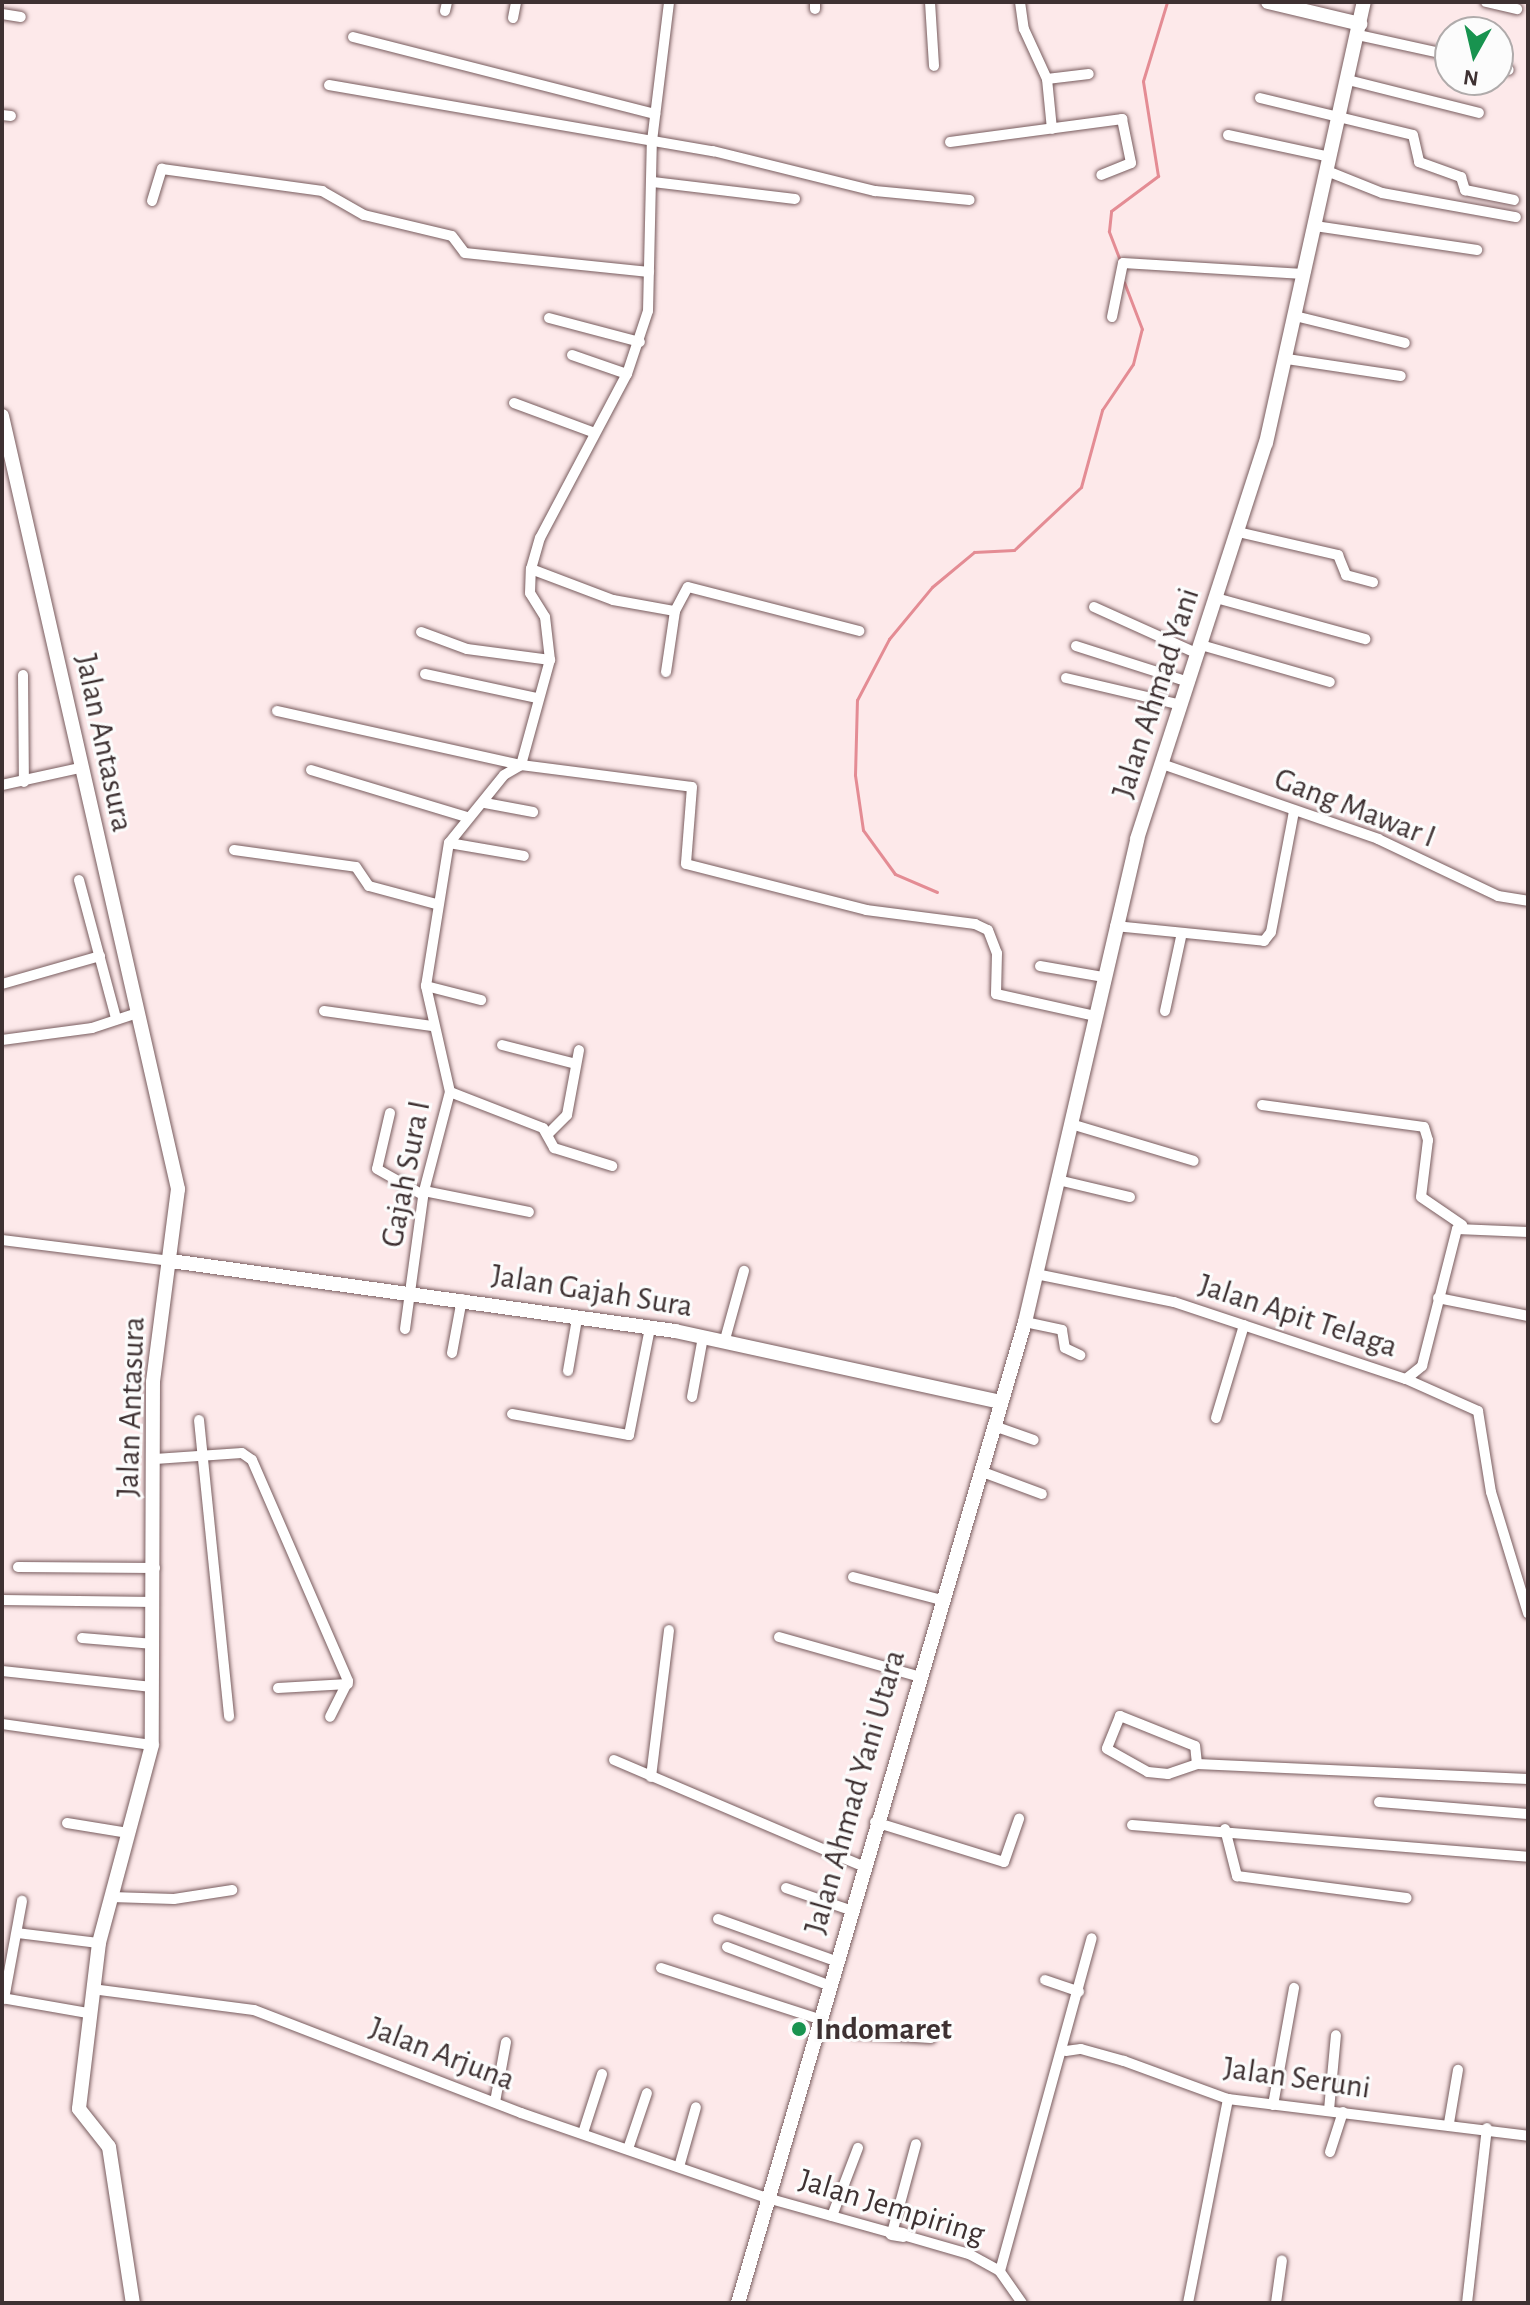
<!DOCTYPE html>
<html>
<head>
<meta charset="utf-8">
<style>
  body { margin:0 }
  #map { position:relative; width:1530px; height:2305px; overflow:hidden; background:#fde9ea; font-family:"Alegreya Sans",sans-serif }
  div>[style] { position:absolute }
  [style*='--x'] { left:calc(var(--x)*1px); top:calc(var(--y)*1px); width:calc(var(--w)*1px); rotate:calc(var(--a)*1deg) }
  .stream>* { height:3px; margin:-1.5px; padding:0 1.5px; transform-origin:1.5px; border-radius:1.5px; background:#e48c94 }
  .roads { filter:drop-shadow(0 0 2px #785c5e) drop-shadow(0 0 2px #785c5e) }
  .minor>* { height:10px; margin:-5px; padding:0 5px; transform-origin:5px; border-radius:5px; background:#fff }
  .tertiary>* { height:14px; margin:-7px; padding:0 7px; transform-origin:7px; border-radius:7px; background:#fff }
  .secondary>* { height:14px; margin:-7px; padding:0 7px; transform-origin:7px; border-radius:7px; background:#fff }
  .dots>* { width:22px; height:22px; translate:-50% -50%; box-sizing:border-box; border:4px solid #fcfcfc; border-radius:50% }
  span { translate:-50% -50%; white-space:nowrap; text-align:center; line-height:1.15; -webkit-text-stroke:6px #fcfcfc; paint-order:stroke }
  .street-label { font-size:32px; color:#3e3132 }
  .poi-label { font-size:32px; color:#3e3132; font-weight:700 }
  .left { translate:0 -50%; text-align:left }
  .frame { position:absolute; inset:0; border:4px solid #3e3132; pointer-events:none }
  .north { position:absolute; left:1434px; top:16px; width:80px; height:80px; box-sizing:border-box; background:#fcfcfc; border:2px solid #b0abab; border-radius:50%; rotate:188deg; font-size:22px; font-weight:700; line-height:32px; text-align:center; color:#3e3132 }
  .north::after { content:''; display:block; margin:auto; width:28px; height:36px; background:#18934f; clip-path:polygon(50% 0,100% 100%,50% 72%,0 100%) }
</style>
</head>
<body>
<div id="map">
  <div class="stream">
    <div style="--x:1121;--y:263;--w:34;--a:-111"></div>
    <div style="--x:1109;--y:231;--w:20;--a:-84"></div>
    <div style="--x:1111;--y:211;--w:59;--a:-36.7"></div>
    <div style="--x:1158;--y:176;--w:96;--a:-99"></div>
    <div style="--x:1143;--y:81;--w:83;--a:-73.1"></div>
    <div style="--x:937;--y:892;--w:46;--a:-156.8"></div>
    <div style="--x:895;--y:874;--w:54;--a:-126"></div>
    <div style="--x:863;--y:830;--w:56;--a:-98.3"></div>
    <div style="--x:855;--y:775;--w:75;--a:-88.5"></div>
    <div style="--x:857;--y:700;--w:69;--a:-62.3"></div>
    <div style="--x:889;--y:639;--w:67;--a:-50.4"></div>
    <div style="--x:932;--y:587;--w:55;--a:-39.8"></div>
    <div style="--x:974;--y:552;--w:40;--a:-2.9"></div>
    <div style="--x:1014;--y:550;--w:92;--a:-43.2"></div>
    <div style="--x:1081;--y:487;--w:80;--a:-74.7"></div>
    <div style="--x:1102;--y:410;--w:55;--a:-56"></div>
    <div style="--x:1133;--y:364;--w:36;--a:-76"></div>
    <div style="--x:1142;--y:329;--w:50;--a:-111"></div>
  </div>
  <div class="roads">
    <div class="minor">
      <div style="--x:815;--y:2;--w:7;--a:90"></div>
      <div style="--x:930;--y:2;--w:64;--a:86.4"></div>
      <div style="--x:1020;--y:2;--w:27;--a:82"></div>
      <div style="--x:1024;--y:29;--w:55;--a:65.3"></div>
      <div style="--x:1047;--y:79;--w:50;--a:84.3"></div>
      <div style="--x:1486;--y:2;--w:32;--a:13"></div>
      <div style="--x:445;--y:11;--w:9;--a:-77"></div>
      <div style="--x:2;--y:14;--w:19;--a:9"></div>
      <div style="--x:513;--y:18;--w:16;--a:-79"></div>
      <div style="--x:1358;--y:35;--w:94;--a:12.3"></div>
      <div style="--x:353;--y:37;--w:312;--a:14.3"></div>
      <div style="--x:1498;--y:67;--w:11;--a:15"></div>
      <div style="--x:1047;--y:79;--w:42;--a:-6.8"></div>
      <div style="--x:1348;--y:80;--w:135;--a:14.1"></div>
      <div style="--x:329;--y:85;--w:390;--a:9.8"></div>
      <div style="--x:713;--y:151;--w:167;--a:13.9"></div>
      <div style="--x:875;--y:191;--w:95;--a:5.4"></div>
      <div style="--x:1260;--y:98;--w:157;--a:13.6"></div>
      <div style="--x:1413;--y:135;--w:28;--a:77"></div>
      <div style="--x:1419;--y:162;--w:45;--a:19.7"></div>
      <div style="--x:1461;--y:177;--w:14;--a:73"></div>
      <div style="--x:1465;--y:190;--w:50;--a:11.5"></div>
      <div style="--x:2;--y:115;--w:9;--a:6"></div>
      <div style="--x:1228;--y:135;--w:104;--a:12.2"></div>
      <div style="--x:950;--y:142;--w:174;--a:-7.6"></div>
      <div style="--x:1122;--y:119;--w:45;--a:78.4"></div>
      <div style="--x:1131;--y:163;--w:32;--a:158"></div>
      <div style="--x:1327;--y:171;--w:59;--a:21.8"></div>
      <div style="--x:1382;--y:193;--w:136;--a:10.2"></div>
      <div style="--x:653;--y:182;--w:143;--a:6.8"></div>
      <div style="--x:152;--y:201;--w:34;--a:-73"></div>
      <div style="--x:162;--y:169;--w:162;--a:7.8"></div>
      <div style="--x:322;--y:191;--w:48;--a:29.7"></div>
      <div style="--x:364;--y:215;--w:90;--a:13.4"></div>
      <div style="--x:452;--y:236;--w:21;--a:53"></div>
      <div style="--x:465;--y:253;--w:185;--a:5.9"></div>
      <div style="--x:1315;--y:226;--w:164;--a:8.4"></div>
      <div style="--x:1295;--y:316;--w:113;--a:13.8"></div>
      <div style="--x:1112;--y:317;--w:55;--a:-78.5"></div>
      <div style="--x:1123;--y:263;--w:181;--a:3.5"></div>
      <div style="--x:549;--y:318;--w:94;--a:14.8"></div>
      <div style="--x:572;--y:355;--w:58;--a:19.1"></div>
      <div style="--x:1287;--y:359;--w:115;--a:8.5"></div>
      <div style="--x:514;--y:403;--w:86;--a:20.3"></div>
      <div style="--x:1238;--y:532;--w:103;--a:13"></div>
      <div style="--x:1338;--y:555;--w:22;--a:68"></div>
      <div style="--x:1346;--y:575;--w:28;--a:15"></div>
      <div style="--x:531;--y:569;--w:88;--a:20.7"></div>
      <div style="--x:613;--y:600;--w:63;--a:10.1"></div>
      <div style="--x:675;--y:611;--w:27;--a:-62"></div>
      <div style="--x:688;--y:587;--w:177;--a:14.4"></div>
      <div style="--x:1216;--y:598;--w:155;--a:15.4"></div>
      <div style="--x:1094;--y:607;--w:114;--a:24.3"></div>
      <div style="--x:421;--y:632;--w:49;--a:20.3"></div>
      <div style="--x:467;--y:649;--w:84;--a:7.5"></div>
      <div style="--x:1201;--y:645;--w:134;--a:16"></div>
      <div style="--x:1076;--y:646;--w:119;--a:17.7"></div>
      <div style="--x:666;--y:672;--w:62;--a:-81.6"></div>
      <div style="--x:425;--y:674;--w:115;--a:12.1"></div>
      <div style="--x:23;--y:675;--w:107;--a:89.5"></div>
      <div style="--x:1066;--y:678;--w:118;--a:13.2"></div>
      <div style="--x:277;--y:711;--w:250;--a:12.5"></div>
      <div style="--x:521;--y:765;--w:172;--a:7.3"></div>
      <div style="--x:692;--y:787;--w:77;--a:94.5"></div>
      <div style="--x:686;--y:864;--w:186;--a:14.3"></div>
      <div style="--x:866;--y:910;--w:110;--a:7.3"></div>
      <div style="--x:975;--y:924;--w:14;--a:25"></div>
      <div style="--x:988;--y:930;--w:25;--a:69"></div>
      <div style="--x:997;--y:953;--w:41;--a:91.4"></div>
      <div style="--x:996;--y:994;--w:101;--a:12.5"></div>
      <div style="--x:1162;--y:764;--w:229;--a:19.1"></div>
      <div style="--x:1378;--y:839;--w:133;--a:25.4"></div>
      <div style="--x:1498;--y:896;--w:30;--a:9"></div>
      <div style="--x:521;--y:765;--w:109;--a:-74.6"></div>
      <div style="--x:550;--y:660;--w:43;--a:-96.6"></div>
      <div style="--x:545;--y:617;--w:28;--a:-122"></div>
      <div style="--x:530;--y:593;--w:24;--a:-88"></div>
      <div style="--x:531;--y:569;--w:32;--a:-74"></div>
      <div style="--x:540;--y:538;--w:186;--a:-62.1"></div>
      <div style="--x:627;--y:374;--w:66;--a:-71.6"></div>
      <div style="--x:648;--y:311;--w:170;--a:-88.7"></div>
      <div style="--x:652;--y:141;--w:140;--a:-83"></div>
      <div style="--x:311;--y:770;--w:163;--a:16.8"></div>
      <div style="--x:2;--y:785;--w:80;--a:-12.3"></div>
      <div style="--x:485;--y:803;--w:49;--a:10.6"></div>
      <div style="--x:449;--y:843;--w:76;--a:9.8"></div>
      <div style="--x:234;--y:850;--w:123;--a:7.9"></div>
      <div style="--x:356;--y:867;--w:23;--a:56"></div>
      <div style="--x:369;--y:886;--w:69;--a:15"></div>
      <div style="--x:79;--y:880;--w:143;--a:75"></div>
      <div style="--x:1115;--y:926;--w:150;--a:5.7"></div>
      <div style="--x:1264;--y:941;--w:11;--a:-52"></div>
      <div style="--x:1271;--y:932;--w:123;--a:-79.2"></div>
      <div style="--x:1040;--y:966;--w:65;--a:9.8"></div>
      <div style="--x:2;--y:984;--w:102;--a:-15.9"></div>
      <div style="--x:426;--y:986;--w:57;--a:14.3"></div>
      <div style="--x:324;--y:1011;--w:109;--a:7.9"></div>
      <div style="--x:1165;--y:1011;--w:76;--a:-77.8"></div>
      <div style="--x:2;--y:1040;--w:91;--a:-7.6"></div>
      <div style="--x:92;--y:1028;--w:47;--a:-18.4"></div>
      <div style="--x:502;--y:1045;--w:76;--a:14.4"></div>
      <div style="--x:450;--y:1092;--w:100;--a:21.2"></div>
      <div style="--x:543;--y:1128;--w:23;--a:61"></div>
      <div style="--x:554;--y:1148;--w:61;--a:17.2"></div>
      <div style="--x:1262;--y:1105;--w:163;--a:7.7"></div>
      <div style="--x:1424;--y:1127;--w:14;--a:73"></div>
      <div style="--x:1428;--y:1140;--w:57;--a:97"></div>
      <div style="--x:1421;--y:1197;--w:50;--a:34.3"></div>
      <div style="--x:390;--y:1113;--w:57;--a:103.1"></div>
      <div style="--x:377;--y:1169;--w:53;--a:29.5"></div>
      <div style="--x:1071;--y:1124;--w:128;--a:16.7"></div>
      <div style="--x:548;--y:1134;--w:27;--a:-45"></div>
      <div style="--x:567;--y:1115;--w:66;--a:-79.5"></div>
      <div style="--x:1058;--y:1180;--w:74;--a:13.3"></div>
      <div style="--x:424;--y:1191;--w:107;--a:11.3"></div>
      <div style="--x:2;--y:1240;--w:170;--a:7.1"></div>
      <div style="--x:1036;--y:1274;--w:141;--a:11.5"></div>
      <div style="--x:1174;--y:1302;--w:244;--a:18.4"></div>
      <div style="--x:1406;--y:1379;--w:21;--a:-39"></div>
      <div style="--x:1422;--y:1366;--w:141;--a:-75.7"></div>
      <div style="--x:1457;--y:1229;--w:71;--a:2.4"></div>
      <div style="--x:1438;--y:1298;--w:92;--a:11.3"></div>
      <div style="--x:1025;--y:1322;--w:38;--a:12"></div>
      <div style="--x:1062;--y:1330;--w:18;--a:81"></div>
      <div style="--x:1065;--y:1348;--w:17;--a:25"></div>
      <div style="--x:405;--y:1329;--w:139;--a:-82.2"></div>
      <div style="--x:424;--y:1191;--w:102;--a:-75.3"></div>
      <div style="--x:450;--y:1092;--w:109;--a:-102.8"></div>
      <div style="--x:426;--y:986;--w:145;--a:-80.9"></div>
      <div style="--x:449;--y:843;--w:87;--a:-51"></div>
      <div style="--x:504;--y:775;--w:20;--a:-30"></div>
      <div style="--x:724;--y:1343;--w:75;--a:-74.5"></div>
      <div style="--x:452;--y:1353;--w:55;--a:-79.5"></div>
      <div style="--x:568;--y:1371;--w:53;--a:-80.2"></div>
      <div style="--x:1406;--y:1379;--w:79;--a:24"></div>
      <div style="--x:1478;--y:1411;--w:82;--a:80.9"></div>
      <div style="--x:1491;--y:1492;--w:127;--a:73"></div>
      <div style="--x:692;--y:1397;--w:61;--a:-79.6"></div>
      <div style="--x:512;--y:1414;--w:119;--a:10.2"></div>
      <div style="--x:629;--y:1435;--w:109;--a:-78.9"></div>
      <div style="--x:1216;--y:1418;--w:97;--a:-73.2"></div>
      <div style="--x:199;--y:1420;--w:298;--a:84.2"></div>
      <div style="--x:994;--y:1426;--w:42;--a:19.3"></div>
      <div style="--x:155;--y:1459;--w:87;--a:-3.9"></div>
      <div style="--x:242;--y:1453;--w:12;--a:35"></div>
      <div style="--x:252;--y:1460;--w:241;--a:66.5"></div>
      <div style="--x:348;--y:1681;--w:40;--a:116.6"></div>
      <div style="--x:980;--y:1471;--w:66;--a:20.4"></div>
      <div style="--x:18;--y:1567;--w:137;--a:0.4"></div>
      <div style="--x:853;--y:1577;--w:91;--a:14.6"></div>
      <div style="--x:2;--y:1600;--w:152;--a:0.8"></div>
      <div style="--x:779;--y:1637;--w:143;--a:15.8"></div>
      <div style="--x:82;--y:1638;--w:72;--a:4.8"></div>
      <div style="--x:2;--y:1671;--w:151;--a:6.1"></div>
      <div style="--x:278;--y:1688;--w:70;--a:-3.3"></div>
      <div style="--x:2;--y:1724;--w:151;--a:8"></div>
      <div style="--x:614;--y:1760;--w:271;--a:23.1"></div>
      <div style="--x:1197;--y:1764;--w:18;--a:-96"></div>
      <div style="--x:1195;--y:1746;--w:81;--a:-158.2"></div>
      <div style="--x:1120;--y:1716;--w:35;--a:112"></div>
      <div style="--x:1107;--y:1749;--w:47;--a:29.3"></div>
      <div style="--x:1148;--y:1772;--w:20;--a:6"></div>
      <div style="--x:1168;--y:1774;--w:31;--a:-19"></div>
      <div style="--x:1197;--y:1764;--w:331;--a:2.6"></div>
      <div style="--x:651;--y:1777;--w:148;--a:-83"></div>
      <div style="--x:1379;--y:1802;--w:149;--a:4.6"></div>
      <div style="--x:875;--y:1822;--w:135;--a:17.2"></div>
      <div style="--x:1004;--y:1862;--w:46;--a:-70.8"></div>
      <div style="--x:67;--y:1823;--w:62;--a:9.3"></div>
      <div style="--x:1132;--y:1825;--w:397;--a:4.6"></div>
      <div style="--x:1225;--y:1829;--w:49;--a:75.7"></div>
      <div style="--x:1237;--y:1876;--w:171;--a:7.4"></div>
      <div style="--x:786;--y:1888;--w:68;--a:19"></div>
      <div style="--x:111;--y:1897;--w:63;--a:1.8"></div>
      <div style="--x:174;--y:1899;--w:59;--a:-8.8"></div>
      <div style="--x:718;--y:1919;--w:124;--a:19.7"></div>
      <div style="--x:17;--y:1933;--w:83;--a:7"></div>
      <div style="--x:727;--y:1947;--w:108;--a:20.6"></div>
      <div style="--x:661;--y:1968;--w:166;--a:17.9"></div>
      <div style="--x:1045;--y:1980;--w:36;--a:19"></div>
      <div style="--x:92;--y:1989;--w:163;--a:7.4"></div>
      <div style="--x:254;--y:2010;--w:286;--a:21.1"></div>
      <div style="--x:521;--y:2113;--w:260;--a:19.1"></div>
      <div style="--x:767;--y:2198;--w:130;--a:15.6"></div>
      <div style="--x:892;--y:2233;--w:92;--a:-74.9"></div>
      <div style="--x:2;--y:1998;--w:87;--a:9.9"></div>
      <div style="--x:4;--y:1999;--w:100;--a:-79.6"></div>
      <div style="--x:853;--y:2033;--w:78;--a:3.7"></div>
      <div style="--x:1066;--y:2051;--w:15;--a:-8"></div>
      <div style="--x:1081;--y:2049;--w:45;--a:15.6"></div>
      <div style="--x:1124;--y:2061;--w:111;--a:20.1"></div>
      <div style="--x:1228;--y:2099;--w:302;--a:7"></div>
      <div style="--x:495;--y:2102;--w:61;--a:-79.6"></div>
      <div style="--x:1273;--y:2105;--w:119;--a:-79.8"></div>
      <div style="--x:1329;--y:2110;--w:75;--a:-84.7"></div>
      <div style="--x:1449;--y:2123;--w:54;--a:-80.4"></div>
      <div style="--x:583;--y:2133;--w:62;--a:-72.1"></div>
      <div style="--x:628;--y:2149;--w:59;--a:-71.3"></div>
      <div style="--x:1330;--y:2152;--w:42;--a:-72"></div>
      <div style="--x:679;--y:2167;--w:62;--a:-74.2"></div>
      <div style="--x:832;--y:2216;--w:73;--a:-69.1"></div>
      <div style="--x:903;--y:2235;--w:69;--a:16.1"></div>
      <div style="--x:969;--y:2254;--w:35;--a:29"></div>
      <div style="--x:1022;--y:2303;--w:39;--a:-125"></div>
      <div style="--x:1000;--y:2271;--w:345;--a:-74.6"></div>
      <div style="--x:1188;--y:2303;--w:208;--a:-78.9"></div>
      <div style="--x:1276;--y:2303;--w:43;--a:-82.1"></div>
      <div style="--x:1467;--y:2303;--w:176;--a:-83.5"></div>
    </div>
    <div class="tertiary">
      <div style="--x:1268;--y:2;--w:95;--a:13.4"></div>
      <div style="--x:171;--y:1261;--w:509;--a:7.91"></div>
      <div style="--x:675;--y:1331;--w:334;--a:12.3"></div>
      <div style="--x:892;--y:2233;--w:11;--a:10"></div>
    </div>
    <div class="secondary">
      <div style="--x:2;--y:416;--w:793;--a:77.17"></div>
      <div style="--x:178;--y:1189;--w:195;--a:97.4"></div>
      <div style="--x:153;--y:1382;--w:363;--a:90.2"></div>
      <div style="--x:152;--y:1745;--w:205;--a:105"></div>
      <div style="--x:99;--y:1943;--w:167;--a:96.9"></div>
      <div style="--x:79;--y:2109;--w:48;--a:51.7"></div>
      <div style="--x:109;--y:2147;--w:158;--a:81.3"></div>
      <div style="--x:738;--y:2303;--w:1022;--a:-73.69"></div>
      <div style="--x:1025;--y:1322;--w:496;--a:-76.9"></div>
      <div style="--x:1137;--y:839;--w:416;--a:-72"></div>
      <div style="--x:1266;--y:443;--w:452;--a:-77.5"></div>
    </div>
  </div>
  <div class="dots">
    <div style="left:799px;top:2029px;background:#18934f"></div>
  </div>
  <div class="street-label">
    <span style="left:1156px;top:693px;rotate:-72deg">Jalan Ahmad Yani</span>
    <span style="left:104px;top:743px;rotate:78deg">Jalan Antasura</span>
    <span style="left:1355px;top:808px;rotate:21deg">Gang Mawar I</span>
    <span style="left:406px;top:1174px;rotate:-79deg">Gajah Sura I</span>
    <span style="left:592px;top:1291px;rotate:9deg">Jalan Gajah Sura</span>
    <span style="left:1298px;top:1316px;rotate:18deg">Jalan Apit Telaga</span>
    <span style="left:131px;top:1407px;rotate:-88deg">Jalan Antasura</span>
    <span style="left:855px;top:1792px;rotate:-74deg">Jalan Ahmad Yani Utara</span>
    <span style="left:442px;top:2054px;rotate:21deg">Jalan Arjuna</span>
    <span style="left:1297px;top:2078px;rotate:8deg">Jalan Seruni</span>
    <span style="left:892px;top:2207px;rotate:17deg">Jalan Jempiring</span>
  </div>
  <div class="poi-label">
    <span class="left" style="left:815px;top:2029px">Indomaret</span>
  </div>
  <div class="frame"></div>
  <div class="north">N</div>
</div>
</body>
</html>
